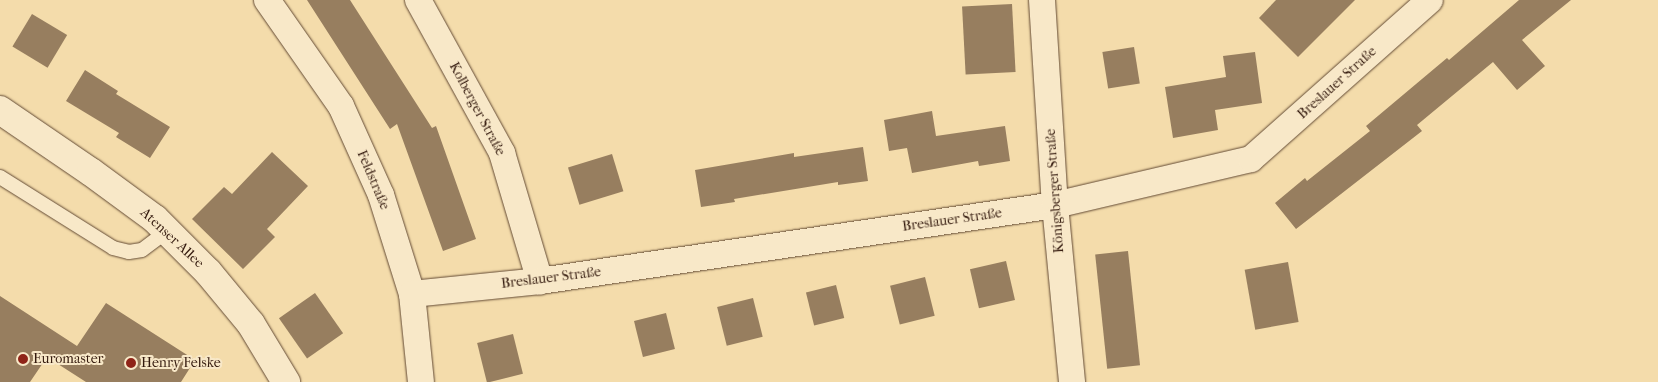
<!DOCTYPE html>
<html>
<head>
<meta charset="utf-8">
<style>
  body { margin:0 }
  #map { position:relative; width:1658px; height:382px; overflow:hidden; background:#f4dcab; font-family:"IM FELL French Canon",serif }
  div>[style] { position:absolute }
  [style*='--x'] { left:calc(var(--x)*1px); top:calc(var(--y)*1px); width:calc(var(--w)*1px); rotate:calc(var(--a)*1deg) }
  .building>* { inset:0; background:#977e5f; transform-origin:0 0 }
  .roads { filter:drop-shadow(0 0 1px #634a34) drop-shadow(0 0 1px #634a34) }
  .service>* { height:14px; margin:-7px; padding:0 7px; transform-origin:7px; border-radius:7px; background:#f8e8c8 }
  .minor>* { height:26px; margin:-13px; padding:0 13px; transform-origin:13px; border-radius:13px; background:#f8e8c8 }
  .tertiary>* { height:28px; margin:-14px; padding:0 14px; transform-origin:14px; border-radius:14px; background:#f8e8c8 }
  .dots>* { width:14px; height:14px; translate:-50% -50%; box-sizing:border-box; border:2px solid #f8e8c8; border-radius:50% }
  span { translate:-50% -50%; white-space:nowrap; text-align:center; line-height:1.15; -webkit-text-stroke:4px #f8e8c8; paint-order:stroke }
  .street-label { font-size:14px; color:#33190d }
  .poi-label { font-size:14px; color:#33190d }
  .left { translate:0 -50%; text-align:left }
</style>
</head>
<body>
<div id="map">
  <div class="building">
    <div style="clip-path:polygon(307px 0,350px 0,432px 128px,436px 126px,476px 239px,443px 251px,397px 124px,390px 129px)"></div>
    <div style="clip-path:polygon(1276px 0,1355px 0,1298px 57px,1259px 18px)"></div>
    <div style="clip-path:polygon(1519px 0,1571px 0,1522px 40px,1545px 66px,1517px 90px,1493px 62px,1417px 125px,1422px 131px,1296px 229px,1275px 203px,1305px 178px,1307px 181px,1370px 131px,1366px 126px,1447px 58px,1449px 60px)"></div>
    <div style="left:1012px;top:4px;width:68px;height:50px;rotate:87deg"></div>
    <div style="left:32px;top:14px;width:41px;height:38px;rotate:31deg"></div>
    <div style="left:1134px;top:47px;width:37px;height:32px;rotate:81deg"></div>
    <div style="clip-path:polygon(1255px 52px,1262px 103px,1215px 110px,1218px 130px,1173px 138px,1165px 87px,1226px 77px,1223px 56px)"></div>
    <div style="clip-path:polygon(85px 70px,118px 91px,116px 94px,170px 127px,150px 158px,116px 137px,119px 133px,66px 101px)"></div>
    <div style="clip-path:polygon(932px 111px,936px 136px,1005px 126px,1010px 161px,979px 166px,978px 161px,912px 173px,907px 148px,889px 151px,884px 120px)"></div>
    <div style="clip-path:polygon(863px 147px,868px 181px,838px 185px,838px 182px,734px 199px,735px 202px,701px 207px,695px 170px,794px 153px,794px 157px)"></div>
    <div style="clip-path:polygon(272px 152px,308px 186px,267px 229px,275px 237px,243px 269px,192px 219px,224px 187px,232px 194px)"></div>
    <div style="left:612px;top:154px;width:39px;height:46px;rotate:73deg"></div>
    <div style="left:1128px;top:251px;width:115px;height:33px;rotate:84deg"></div>
    <div style="left:1006px;top:261px;width:40px;height:37px;rotate:77deg"></div>
    <div style="left:1288px;top:262px;width:61px;height:44px;rotate:80deg"></div>
    <div style="left:925px;top:277px;width:40px;height:36px;rotate:76deg"></div>
    <div style="left:836px;top:285px;width:34px;height:31px;rotate:76deg"></div>
    <div style="left:315px;top:293px;width:49px;height:44px;rotate:55deg"></div>
    <div style="clip-path:polygon(0 296px,77px 346px,106px 303px,195px 360px,181px 382px,86px 382px,47px 357px,30px 382px,0 382px)"></div>
    <div style="left:753px;top:298px;width:40px;height:37px;rotate:76deg"></div>
    <div style="left:666px;top:313px;width:37px;height:33px;rotate:76deg"></div>
    <div style="left:513px;top:334px;width:41px;height:37px;rotate:76deg"></div>
  </div>
  <div class="roads">
    <div class="service">
      <div style="--x:0;--y:177;--w:133;--a:32.1"></div>
      <div style="--x:113;--y:248;--w:16;--a:14"></div>
      <div style="--x:129;--y:252;--w:13;--a:-9"></div>
      <div style="--x:142;--y:250;--w:31;--a:-37"></div>
    </div>
    <div class="minor">
      <div style="--x:267;--y:0;--w:129;--a:55.1"></div>
      <div style="--x:341;--y:106;--w:98;--a:65.8"></div>
      <div style="--x:381;--y:195;--w:104;--a:72.6"></div>
      <div style="--x:412;--y:294;--w:88;--a:84.2"></div>
      <div style="--x:418;--y:0;--w:175;--a:61.2"></div>
      <div style="--x:502;--y:153;--w:134;--a:73.5"></div>
      <div style="--x:1042;--y:0;--w:205;--a:86.4"></div>
      <div style="--x:1055;--y:205;--w:178;--a:84.5"></div>
      <div style="--x:412;--y:294;--w:129;--a:-5.8"></div>
      <div style="--x:540;--y:281;--w:521;--a:-8.39"></div>
      <div style="--x:1055;--y:205;--w:201;--a:-13.2"></div>
      <div style="--x:1251;--y:159;--w:239;--a:-41.6"></div>
    </div>
    <div class="tertiary">
      <div style="--x:0;--y:110;--w:110;--a:34.3"></div>
      <div style="--x:91;--y:172;--w:79;--a:36.3"></div>
      <div style="--x:155;--y:219;--w:75;--a:45"></div>
      <div style="--x:208;--y:272;--w:67;--a:50.4"></div>
      <div style="--x:251;--y:324;--w:68;--a:58.9"></div>
    </div>
  </div>
  <div class="dots">
    <div style="left:23px;top:359px;background:#8f2418"></div>
    <div style="left:131px;top:363px;background:#8f2418"></div>
  </div>
  <div class="street-label">
    <span style="left:1337px;top:83px;rotate:-42deg">Breslauer Straße</span>
    <span style="left:477px;top:109px;rotate:62deg">Kolberger Straße</span>
    <span style="left:373px;top:180px;rotate:67deg">Feldstraße</span>
    <span style="left:1055px;top:191px;rotate:-94deg">Königsberger Straße</span>
    <span style="left:952px;top:220px;rotate:-8deg">Breslauer Straße</span>
    <span style="left:172px;top:238px;rotate:43deg">Atenser Allee</span>
    <span style="left:551px;top:278px;rotate:-7deg">Breslauer Straße</span>
  </div>
  <div class="poi-label">
    <span class="left" style="left:33px;top:359px">Euromaster</span>
    <span class="left" style="left:141px;top:363px">Henry Felske</span>
  </div>
</div>
</body>
</html>
